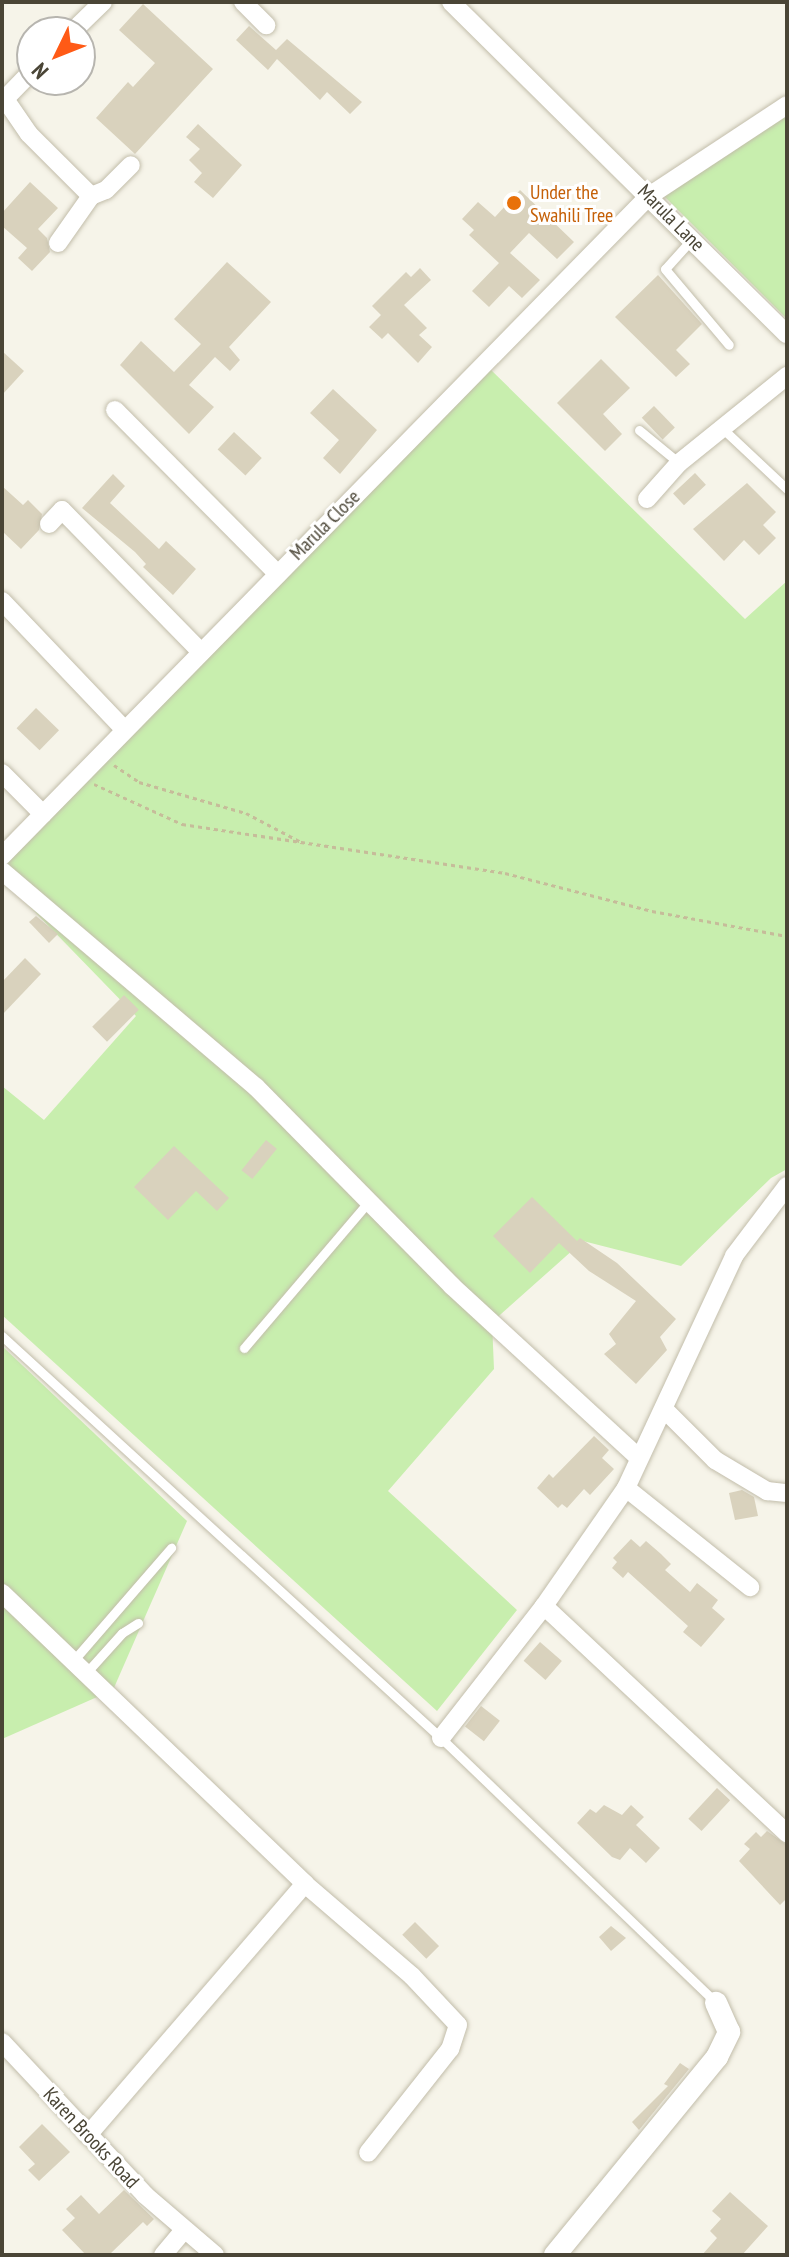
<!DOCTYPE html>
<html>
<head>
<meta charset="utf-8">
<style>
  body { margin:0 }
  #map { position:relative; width:789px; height:2257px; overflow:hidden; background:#f6f4e9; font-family:"PT Sans Narrow",sans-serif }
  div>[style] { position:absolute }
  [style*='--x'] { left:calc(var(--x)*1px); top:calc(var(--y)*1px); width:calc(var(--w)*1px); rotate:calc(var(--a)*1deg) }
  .green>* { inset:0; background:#c8eeae }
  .building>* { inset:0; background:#d9d2bd; transform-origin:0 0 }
  .path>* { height:3px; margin-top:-1.5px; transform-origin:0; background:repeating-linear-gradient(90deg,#c6bc9a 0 4px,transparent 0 8px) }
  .roads { filter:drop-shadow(0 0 2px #c2bdaa) drop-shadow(0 0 2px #c2bdaa) }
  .service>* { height:9px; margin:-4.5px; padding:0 4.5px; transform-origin:4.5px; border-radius:4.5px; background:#fff }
  .minor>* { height:18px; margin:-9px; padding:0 9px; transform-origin:9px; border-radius:9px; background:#fff }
  .tertiary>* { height:22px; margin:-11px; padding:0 11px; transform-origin:11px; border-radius:11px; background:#fff }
  .dots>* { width:22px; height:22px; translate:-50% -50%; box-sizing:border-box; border:4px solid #fff; border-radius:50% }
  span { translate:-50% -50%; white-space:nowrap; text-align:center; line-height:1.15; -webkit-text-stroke:6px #fff; paint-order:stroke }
  .food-label { font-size:20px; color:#c56008 }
  .left { translate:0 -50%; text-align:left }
  .street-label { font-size:20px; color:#4a4536 }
  .frame { position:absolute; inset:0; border:4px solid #4a4536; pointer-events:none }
  .north { position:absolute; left:16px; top:16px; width:80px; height:80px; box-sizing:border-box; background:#fff; border:2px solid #b7b5af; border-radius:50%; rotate:227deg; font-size:22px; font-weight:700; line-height:32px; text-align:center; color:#4a4536 }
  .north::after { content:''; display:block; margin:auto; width:28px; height:36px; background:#ff5a16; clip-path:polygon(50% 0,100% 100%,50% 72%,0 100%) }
</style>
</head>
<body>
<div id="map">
  <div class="green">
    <div style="clip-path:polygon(787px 102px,787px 319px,658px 190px)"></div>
    <div style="clip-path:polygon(490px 369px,745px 619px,787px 581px,787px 1169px,771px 1178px,681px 1266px,583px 1241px,492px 1322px,494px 1369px,388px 1491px,517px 1610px,437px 1711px,2px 1315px,2px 1086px,44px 1120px,136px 1016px,2px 878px,2px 863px)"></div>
    <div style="clip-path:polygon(2px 1346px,187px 1521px,113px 1690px,2px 1739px)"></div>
  </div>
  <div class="building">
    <div style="clip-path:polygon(143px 4px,213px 69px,135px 154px,96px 118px,128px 82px,133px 87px,155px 63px,119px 30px)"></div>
    <div style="clip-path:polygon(249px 26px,276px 50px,287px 39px,362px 102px,350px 114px,327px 92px,320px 100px,277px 59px,268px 70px,236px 40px)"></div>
    <div style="clip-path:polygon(198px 124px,242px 165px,213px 198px,194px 182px,202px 173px,189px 160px,200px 149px,186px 137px)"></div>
    <div style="clip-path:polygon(30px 182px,58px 208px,38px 229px,47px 238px,50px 252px,32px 271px,18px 258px,27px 248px,2px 226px,2px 213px)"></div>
    <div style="clip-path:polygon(520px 190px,574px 242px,557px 259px,529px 233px,510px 253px,540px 280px,522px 298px,509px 286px,489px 307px,472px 291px,499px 263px,469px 235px,474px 230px,462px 219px,478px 202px,495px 217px)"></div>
    <div style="clip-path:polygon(227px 262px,271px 302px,229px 347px,240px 360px,230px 371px,215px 357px,189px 385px,214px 407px,189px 434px,120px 365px,141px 341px,174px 372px,201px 344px,174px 319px)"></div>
    <div style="clip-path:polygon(420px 268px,431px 280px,404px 305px,427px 328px,419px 335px,432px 347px,418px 363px,388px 333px,382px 339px,369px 327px,381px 315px,372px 306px,406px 272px,411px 277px)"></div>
    <div style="clip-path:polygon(658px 275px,702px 324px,676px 350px,690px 364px,676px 377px,615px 317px)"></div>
    <div style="clip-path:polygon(2px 351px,24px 371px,2px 395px)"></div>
    <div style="clip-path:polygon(601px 359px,630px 388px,603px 414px,622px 434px,605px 451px,557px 403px)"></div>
    <div style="clip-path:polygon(333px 389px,377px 430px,340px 474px,323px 458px,339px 440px,310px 413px)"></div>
    <div style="left:654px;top:406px;width:30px;height:17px;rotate:46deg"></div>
    <div style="left:234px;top:432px;width:38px;height:24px;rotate:43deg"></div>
    <div style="left:695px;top:473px;width:16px;height:30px;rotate:47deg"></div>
    <div style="clip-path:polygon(113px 474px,125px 486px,110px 503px,159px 549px,166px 541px,196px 569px,173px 595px,143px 567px,146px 564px,135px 552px,82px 508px)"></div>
    <div style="clip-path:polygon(747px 483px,776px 512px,763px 525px,776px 538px,759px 555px,744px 540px,724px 561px,693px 529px)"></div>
    <div style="clip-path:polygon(2px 486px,23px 505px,28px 500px,42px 514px,39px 530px,21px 549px,2px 531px)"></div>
    <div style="left:36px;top:708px;width:32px;height:28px;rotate:44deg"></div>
    <div style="clip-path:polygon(36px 916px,58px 934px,49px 943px,29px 922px)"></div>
    <div style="clip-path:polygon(25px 958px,41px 974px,2px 1015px,2px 982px)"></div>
    <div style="left:124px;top:995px;width:21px;height:45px;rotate:45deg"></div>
    <div style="left:266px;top:1140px;width:14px;height:39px;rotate:39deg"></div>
    <div style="clip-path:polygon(174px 1146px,229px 1198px,217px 1211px,196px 1191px,168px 1220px,134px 1187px)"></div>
    <div style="clip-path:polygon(532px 1197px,577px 1241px,580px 1238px,617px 1263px,676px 1319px,660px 1337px,667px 1350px,636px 1384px,604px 1354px,616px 1344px,609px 1334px,636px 1301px,589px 1271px,559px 1243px,530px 1273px,493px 1236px)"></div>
    <div style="clip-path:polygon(594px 1436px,609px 1450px,602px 1458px,614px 1469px,590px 1495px,584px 1489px,567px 1508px,562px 1504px,558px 1508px,537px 1488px,549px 1474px,553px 1478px)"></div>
    <div style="clip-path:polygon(742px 1490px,754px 1497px,758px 1516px,735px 1520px,729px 1493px)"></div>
    <div style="clip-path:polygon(631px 1539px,640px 1547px,646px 1541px,661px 1554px,671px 1564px,665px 1570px,690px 1592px,697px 1583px,718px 1600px,712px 1608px,725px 1619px,701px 1647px,683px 1632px,688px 1626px,628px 1572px,623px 1578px,612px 1568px,617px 1562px,613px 1558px)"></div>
    <div style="left:540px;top:1642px;width:29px;height:25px;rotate:41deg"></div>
    <div style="left:481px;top:1706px;width:24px;height:26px;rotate:38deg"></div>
    <div style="left:717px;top:1788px;width:18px;height:42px;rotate:43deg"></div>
    <div style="clip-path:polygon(604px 1805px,622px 1815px,631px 1805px,644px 1817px,636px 1825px,660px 1848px,646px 1863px,630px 1848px,620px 1860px,612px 1857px,577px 1823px,590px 1809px,596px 1813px)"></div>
    <div style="clip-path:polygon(767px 1831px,787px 1845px,787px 1898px,780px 1905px,739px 1861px,750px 1849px,744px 1844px,756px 1832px,761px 1837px)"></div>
    <div style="left:415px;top:1922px;width:34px;height:18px;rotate:45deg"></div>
    <div style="clip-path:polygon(611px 1926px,626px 1938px,611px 1951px,599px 1937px)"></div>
    <div style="clip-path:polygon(680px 2063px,689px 2069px,639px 2130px,632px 2122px,668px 2086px,664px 2084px)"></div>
    <div style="clip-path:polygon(42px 2124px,70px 2152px,39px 2181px,28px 2170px,35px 2164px,19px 2147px)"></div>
    <div style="clip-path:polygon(124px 2190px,154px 2219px,147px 2226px,143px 2222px,109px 2255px,86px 2255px,62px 2230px,75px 2218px,66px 2209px,81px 2195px,99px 2214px)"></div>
    <div style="clip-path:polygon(730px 2192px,768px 2226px,742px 2255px,702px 2255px,717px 2238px,710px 2231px,721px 2219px,712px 2211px)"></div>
  </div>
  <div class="path">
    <div style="--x:114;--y:765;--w:30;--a:34"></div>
    <div style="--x:139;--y:782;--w:111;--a:16.2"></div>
    <div style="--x:246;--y:813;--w:62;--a:27.8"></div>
    <div style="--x:94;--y:784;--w:97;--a:24.4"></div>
    <div style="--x:182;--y:824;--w:327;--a:8.6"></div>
    <div style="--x:505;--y:873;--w:152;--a:14.5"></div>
    <div style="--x:652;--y:911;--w:137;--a:10.5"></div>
  </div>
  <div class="roads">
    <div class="service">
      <div style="--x:692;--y:239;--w:40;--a:132"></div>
      <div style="--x:665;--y:269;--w:99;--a:49.9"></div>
      <div style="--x:723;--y:429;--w:88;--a:43.2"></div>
      <div style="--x:639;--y:430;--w:52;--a:39.5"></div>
      <div style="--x:2;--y:1336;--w:595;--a:42.48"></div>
      <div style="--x:441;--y:1738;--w:382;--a:43.9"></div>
      <div style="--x:244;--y:1348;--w:193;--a:-49.6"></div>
      <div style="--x:73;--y:1661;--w:150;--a:-49.1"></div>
      <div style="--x:86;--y:1673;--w:54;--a:-48"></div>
      <div style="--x:122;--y:1633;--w:19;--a:-32"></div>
    </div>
    <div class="minor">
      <div style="--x:243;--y:2;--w:33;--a:45"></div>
      <div style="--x:451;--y:2;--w:472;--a:44.7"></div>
      <div style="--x:72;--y:32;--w:43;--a:-44.1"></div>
      <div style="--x:5;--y:99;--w:42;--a:55.6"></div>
      <div style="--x:29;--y:134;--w:88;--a:45"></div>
      <div style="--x:2;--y:102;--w:43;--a:-45.9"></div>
      <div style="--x:58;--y:243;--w:57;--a:-54.9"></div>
      <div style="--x:91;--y:196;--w:16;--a:-22"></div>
      <div style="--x:106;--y:190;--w:35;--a:-45"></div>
      <div style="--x:115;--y:410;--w:231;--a:45.2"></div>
      <div style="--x:647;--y:499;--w:48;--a:-48.4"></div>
      <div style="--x:679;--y:463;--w:139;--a:-38.9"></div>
      <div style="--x:49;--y:524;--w:19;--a:-47"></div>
      <div style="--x:62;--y:510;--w:199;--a:45.6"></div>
      <div style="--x:2;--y:601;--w:178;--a:46.4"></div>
      <div style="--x:2;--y:773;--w:58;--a:45"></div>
      <div style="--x:2;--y:856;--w:924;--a:-45.57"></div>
      <div style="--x:649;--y:196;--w:165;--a:-33.4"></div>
      <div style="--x:2;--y:871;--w:333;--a:40.4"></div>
      <div style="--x:256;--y:1087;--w:279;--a:45.4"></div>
      <div style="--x:452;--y:1286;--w:253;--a:42.6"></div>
      <div style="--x:665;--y:1410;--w:71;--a:45"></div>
      <div style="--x:715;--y:1460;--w:61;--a:30.8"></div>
      <div style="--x:767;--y:1491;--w:20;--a:6"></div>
      <div style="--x:626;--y:1488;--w:159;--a:38.6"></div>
      <div style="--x:2;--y:1593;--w:420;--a:43.8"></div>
      <div style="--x:305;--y:1884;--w:141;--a:40.7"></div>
      <div style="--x:412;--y:1976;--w:67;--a:46.8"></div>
      <div style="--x:458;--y:2025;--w:25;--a:108"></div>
      <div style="--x:450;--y:2049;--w:132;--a:128.3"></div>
      <div style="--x:544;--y:1606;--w:333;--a:43.1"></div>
      <div style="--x:441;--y:1738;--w:167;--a:-52"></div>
      <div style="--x:544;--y:1606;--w:144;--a:-55.2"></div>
      <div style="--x:626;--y:1488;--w:256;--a:-65"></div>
      <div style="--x:734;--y:1256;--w:88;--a:-52.9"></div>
      <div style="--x:2;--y:2042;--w:209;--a:46.9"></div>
      <div style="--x:145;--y:2195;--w:92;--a:40.6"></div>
      <div style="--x:88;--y:2135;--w:332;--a:-49.2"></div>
      <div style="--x:163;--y:2255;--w:31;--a:-50"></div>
    </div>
    <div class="tertiary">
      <div style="--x:555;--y:2255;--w:256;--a:-50.7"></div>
      <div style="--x:717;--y:2057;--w:28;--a:-64"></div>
      <div style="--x:729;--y:2032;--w:32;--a:-114"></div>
    </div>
  </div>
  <div class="dots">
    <div style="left:514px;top:203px;background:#e8710a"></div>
  </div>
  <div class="food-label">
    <span class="left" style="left:530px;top:204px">Under the<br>Swahili Tree</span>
  </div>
  <div class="street-label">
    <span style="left:671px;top:218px;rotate:45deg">Marula Lane</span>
    <span style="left:325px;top:525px;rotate:-45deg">Marula Close</span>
    <span style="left:91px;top:2138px;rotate:47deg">Karen Brooks Road</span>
  </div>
  <div class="frame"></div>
  <div class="north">N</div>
</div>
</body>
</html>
